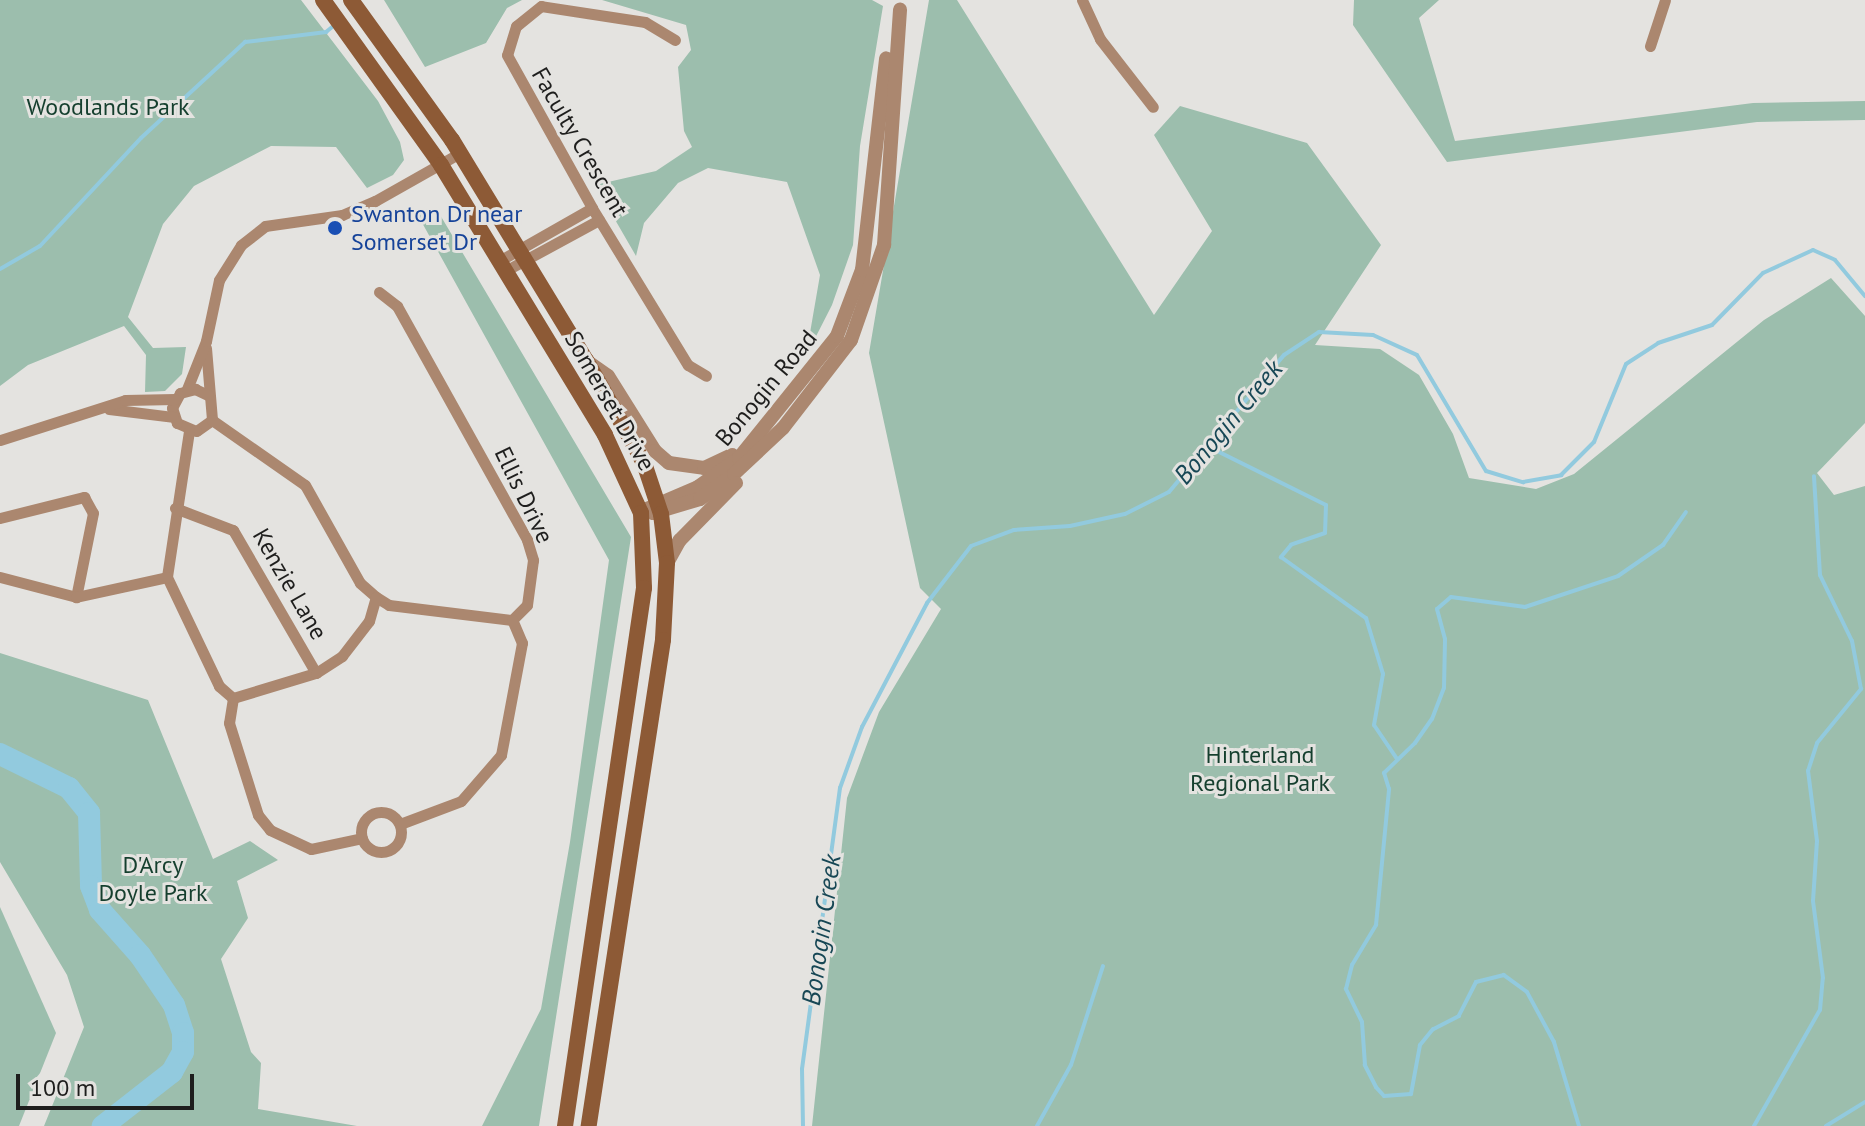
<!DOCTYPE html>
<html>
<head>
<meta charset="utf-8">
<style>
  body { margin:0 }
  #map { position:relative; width:1865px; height:1126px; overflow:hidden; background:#e4e3e0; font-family:"PT Sans",sans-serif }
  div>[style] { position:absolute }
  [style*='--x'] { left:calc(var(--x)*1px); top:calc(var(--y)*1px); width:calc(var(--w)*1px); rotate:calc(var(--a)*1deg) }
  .green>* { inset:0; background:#9cbead }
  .stream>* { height:4px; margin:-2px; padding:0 2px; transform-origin:2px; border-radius:2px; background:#92cade }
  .river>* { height:22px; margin:-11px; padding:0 11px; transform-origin:11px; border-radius:11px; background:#92cade }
  .minor>* { height:11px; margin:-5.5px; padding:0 5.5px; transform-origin:5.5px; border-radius:5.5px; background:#ab876f }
  .minor>.ring { margin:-5.5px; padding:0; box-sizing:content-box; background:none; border:11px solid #ab876f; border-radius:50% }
  .tertiary>* { height:14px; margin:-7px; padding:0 7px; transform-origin:7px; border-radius:7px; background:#ab876f }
  .secondary>* { height:16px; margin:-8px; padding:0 8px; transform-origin:8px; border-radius:8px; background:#8d5a36 }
  .dots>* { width:22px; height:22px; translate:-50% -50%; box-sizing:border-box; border:4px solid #e4e3e0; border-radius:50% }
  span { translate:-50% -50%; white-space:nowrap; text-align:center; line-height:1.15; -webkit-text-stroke:6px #e4e3e0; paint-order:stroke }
  .park-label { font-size:24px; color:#153f2e }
  .street-label { font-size:24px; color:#1e1e1d }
  .transit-label { font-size:24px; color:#164399 }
  .left { translate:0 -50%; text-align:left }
  .water-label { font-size:26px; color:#174755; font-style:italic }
  .scale { position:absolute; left:16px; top:1074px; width:178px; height:36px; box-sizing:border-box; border:4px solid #1e1e1d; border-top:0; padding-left:10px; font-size:24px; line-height:28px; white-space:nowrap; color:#1e1e1d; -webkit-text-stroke:6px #e4e3e0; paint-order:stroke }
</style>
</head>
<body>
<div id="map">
  <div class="green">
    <div style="clip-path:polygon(0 0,301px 0,378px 101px,400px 142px,404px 160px,393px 175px,367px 188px,336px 147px,271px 146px,194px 186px,163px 224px,128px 317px,153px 348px,186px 347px,182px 374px,165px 391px,145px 392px,146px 355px,124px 326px,28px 365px,0 386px)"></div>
    <div style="clip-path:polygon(384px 0,522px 0,507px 8px,486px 43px,425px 67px)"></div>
    <div style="clip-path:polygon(602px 0,872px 0,883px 6px,860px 146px,853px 245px,832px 305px,806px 356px,820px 275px,787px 182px,708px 168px,678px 183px,644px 223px,636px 256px,595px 185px,656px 171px,692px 147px,684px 131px,678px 67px,691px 50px,686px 25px)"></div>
    <div style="clip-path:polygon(929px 0,957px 0,1154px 315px,1212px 231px,1154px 135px,1180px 106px,1307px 143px,1381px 245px,1315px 345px,1380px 349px,1419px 375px,1453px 434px,1469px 478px,1536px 489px,1574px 474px,1764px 320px,1831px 278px,1865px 316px,1865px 423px,1817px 473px,1834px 495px,1865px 486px,1865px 1126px,812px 1126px,847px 798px,879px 712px,941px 609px,920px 588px,869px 353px)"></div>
    <div style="clip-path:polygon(1354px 0,1439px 0,1419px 18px,1455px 141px,1753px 103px,1865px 101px,1865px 120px,1757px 122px,1447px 162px,1353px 25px)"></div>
    <div style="clip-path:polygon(436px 208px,631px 537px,539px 1126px,482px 1126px,541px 1009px,570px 842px,609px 560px,415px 210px)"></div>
    <div style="clip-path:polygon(0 653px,148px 700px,213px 859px,250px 841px,278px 860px,237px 881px,248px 918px,221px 959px,251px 1052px,261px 1063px,258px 1109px,357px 1126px,44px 1126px,84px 1027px,67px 975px,0 862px)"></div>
    <div style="clip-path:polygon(0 907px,56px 1033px,19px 1126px,0 1126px)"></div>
  </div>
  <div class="stream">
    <div style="--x:0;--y:269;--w:46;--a:-29.9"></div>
    <div style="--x:40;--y:246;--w:148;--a:-46.9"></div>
    <div style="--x:141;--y:138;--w:142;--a:-42.7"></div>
    <div style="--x:245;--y:42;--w:82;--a:-7"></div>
    <div style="--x:326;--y:32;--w:13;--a:-39"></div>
    <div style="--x:1205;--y:445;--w:135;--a:26.4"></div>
    <div style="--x:1326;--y:505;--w:28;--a:92"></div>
    <div style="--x:1325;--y:533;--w:36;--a:161"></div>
    <div style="--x:1291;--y:545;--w:16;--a:130"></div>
    <div style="--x:1281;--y:557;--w:105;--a:35.7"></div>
    <div style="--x:1366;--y:618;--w:59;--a:73.1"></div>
    <div style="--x:1383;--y:674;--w:52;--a:100"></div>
    <div style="--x:1374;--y:725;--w:41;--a:55.9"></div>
    <div style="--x:803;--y:1126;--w:57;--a:-91"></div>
    <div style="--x:802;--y:1069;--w:284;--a:-82.3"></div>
    <div style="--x:840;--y:788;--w:65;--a:-70.2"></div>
    <div style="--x:862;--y:727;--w:140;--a:-62.3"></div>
    <div style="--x:927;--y:603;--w:72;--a:-52.3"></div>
    <div style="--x:971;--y:546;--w:46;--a:-20.4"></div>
    <div style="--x:1014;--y:530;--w:56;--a:-4.1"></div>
    <div style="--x:1070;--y:526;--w:56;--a:-12.3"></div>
    <div style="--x:1125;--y:514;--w:49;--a:-26.6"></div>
    <div style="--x:1169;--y:492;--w:179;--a:-50"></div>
    <div style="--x:1284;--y:355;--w:42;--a:-33.3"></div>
    <div style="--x:1319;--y:332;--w:54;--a:3.2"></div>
    <div style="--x:1373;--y:335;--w:48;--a:24.4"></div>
    <div style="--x:1417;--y:355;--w:135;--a:59.3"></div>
    <div style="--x:1486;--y:471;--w:39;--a:17"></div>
    <div style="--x:1523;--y:482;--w:39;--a:-10"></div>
    <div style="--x:1561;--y:475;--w:47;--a:-45"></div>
    <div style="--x:1594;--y:442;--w:84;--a:-67.7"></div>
    <div style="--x:1626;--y:364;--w:38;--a:-33"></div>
    <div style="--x:1658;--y:343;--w:57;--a:-18.4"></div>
    <div style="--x:1712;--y:325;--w:73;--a:-45.6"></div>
    <div style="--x:1763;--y:273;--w:55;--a:-24.7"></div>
    <div style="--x:1813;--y:250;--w:24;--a:24"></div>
    <div style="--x:1835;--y:260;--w:47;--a:50.2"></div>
    <div style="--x:1037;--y:1126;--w:70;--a:-60.9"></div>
    <div style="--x:1071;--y:1065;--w:104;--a:-72.1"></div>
    <div style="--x:1579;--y:1126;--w:88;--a:-106.6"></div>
    <div style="--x:1554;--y:1042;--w:57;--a:-118.4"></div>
    <div style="--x:1527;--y:992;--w:29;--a:-144"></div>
    <div style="--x:1504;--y:975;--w:29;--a:166"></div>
    <div style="--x:1476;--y:982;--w:38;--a:117"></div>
    <div style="--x:1459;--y:1016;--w:29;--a:153"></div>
    <div style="--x:1433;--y:1029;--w:21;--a:129"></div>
    <div style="--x:1420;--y:1045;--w:50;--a:100.4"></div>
    <div style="--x:1411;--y:1094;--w:27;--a:176"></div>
    <div style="--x:1384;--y:1096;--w:12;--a:-132"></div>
    <div style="--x:1376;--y:1087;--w:25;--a:-117"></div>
    <div style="--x:1365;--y:1065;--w:43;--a:-94"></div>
    <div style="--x:1362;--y:1022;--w:37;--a:-116"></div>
    <div style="--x:1346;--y:989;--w:25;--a:-76"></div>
    <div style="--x:1352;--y:965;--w:47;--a:-59"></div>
    <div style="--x:1376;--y:925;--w:137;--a:-84.5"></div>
    <div style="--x:1389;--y:789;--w:17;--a:-107"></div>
    <div style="--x:1384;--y:773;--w:43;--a:-44.1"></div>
    <div style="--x:1415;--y:743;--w:29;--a:-55"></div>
    <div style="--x:1432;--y:719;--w:33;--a:-69"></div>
    <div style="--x:1444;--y:688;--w:49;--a:-88.8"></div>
    <div style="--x:1445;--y:639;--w:31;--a:-105"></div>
    <div style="--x:1437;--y:609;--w:18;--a:-41"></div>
    <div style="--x:1451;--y:597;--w:75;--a:7.7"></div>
    <div style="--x:1525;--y:607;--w:98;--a:-18.4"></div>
    <div style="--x:1618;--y:576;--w:55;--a:-34.6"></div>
    <div style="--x:1663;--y:545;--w:40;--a:-55.1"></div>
    <div style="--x:1754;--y:1126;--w:133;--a:-60.4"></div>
    <div style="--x:1820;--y:1010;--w:32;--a:-85"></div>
    <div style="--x:1823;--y:978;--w:78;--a:-97.4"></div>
    <div style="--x:1813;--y:901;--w:60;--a:-86.2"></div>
    <div style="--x:1817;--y:841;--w:71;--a:-97.3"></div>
    <div style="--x:1808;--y:771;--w:29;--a:-72"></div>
    <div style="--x:1817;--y:743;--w:70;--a:-50.8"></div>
    <div style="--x:1861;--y:689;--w:49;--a:-100.6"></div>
    <div style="--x:1852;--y:641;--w:73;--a:-115.9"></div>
    <div style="--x:1820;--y:575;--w:99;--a:-93.5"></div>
    <div style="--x:1826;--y:1126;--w:46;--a:-31.6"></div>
  </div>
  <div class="river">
    <div style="--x:0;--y:754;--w:77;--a:26.2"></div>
    <div style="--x:69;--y:788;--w:32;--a:51"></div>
    <div style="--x:89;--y:813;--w:73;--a:88.4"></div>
    <div style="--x:91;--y:886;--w:26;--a:69"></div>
    <div style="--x:100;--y:910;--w:60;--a:48.4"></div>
    <div style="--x:140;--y:955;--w:60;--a:55.8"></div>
    <div style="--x:174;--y:1005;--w:29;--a:72"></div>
    <div style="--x:183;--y:1033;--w:19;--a:90"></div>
    <div style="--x:183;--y:1052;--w:23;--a:119"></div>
    <div style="--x:172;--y:1072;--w:88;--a:142"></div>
  </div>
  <div class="minor">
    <div style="--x:1082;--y:0;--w:43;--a:65.2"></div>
    <div style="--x:1100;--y:39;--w:86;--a:52.1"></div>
    <div style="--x:675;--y:40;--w:35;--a:-149"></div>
    <div style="--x:645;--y:22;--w:105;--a:-171.3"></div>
    <div style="--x:541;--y:6;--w:32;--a:141"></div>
    <div style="--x:516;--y:26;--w:30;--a:107"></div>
    <div style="--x:507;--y:55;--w:175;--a:60.9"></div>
    <div style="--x:592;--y:208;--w:184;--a:58.6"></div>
    <div style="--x:688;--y:365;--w:21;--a:31"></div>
    <div style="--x:1650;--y:46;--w:48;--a:-71.9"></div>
    <div style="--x:499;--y:261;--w:107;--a:-29.7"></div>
    <div style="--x:505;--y:271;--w:107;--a:-28.5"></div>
    <div style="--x:379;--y:292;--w:23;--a:38"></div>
    <div style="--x:397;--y:306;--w:268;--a:60.9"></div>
    <div style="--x:527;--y:540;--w:21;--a:73"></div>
    <div style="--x:533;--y:560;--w:45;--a:97.6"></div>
    <div style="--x:527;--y:605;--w:21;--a:135"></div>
    <div style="--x:206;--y:348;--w:72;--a:85.2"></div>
    <div style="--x:212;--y:420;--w:19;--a:145"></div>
    <div style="--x:196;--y:431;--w:21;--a:-157"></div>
    <div style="--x:177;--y:423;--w:16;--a:-108"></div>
    <div style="--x:172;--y:408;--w:17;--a:-62"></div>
    <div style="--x:180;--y:393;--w:16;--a:-15"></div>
    <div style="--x:195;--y:389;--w:14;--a:25"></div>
    <div style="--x:187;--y:389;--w:52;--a:-68.4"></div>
    <div style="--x:206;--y:341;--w:62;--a:-78"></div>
    <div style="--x:219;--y:280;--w:41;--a:-57.8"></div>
    <div style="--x:241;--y:245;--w:31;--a:-38"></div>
    <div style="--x:265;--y:226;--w:78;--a:-8.1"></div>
    <div style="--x:342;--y:215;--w:36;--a:-23"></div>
    <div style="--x:375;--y:201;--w:98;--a:-29.5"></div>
    <div style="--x:109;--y:409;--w:64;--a:7.1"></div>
    <div style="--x:212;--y:420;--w:113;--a:35"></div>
    <div style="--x:305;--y:485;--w:112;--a:60.7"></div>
    <div style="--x:360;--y:583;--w:21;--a:41"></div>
    <div style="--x:376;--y:597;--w:15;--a:32"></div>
    <div style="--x:389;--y:605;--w:124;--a:7"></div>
    <div style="--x:189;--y:431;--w:148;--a:98.6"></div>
    <div style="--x:167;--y:577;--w:121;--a:64.5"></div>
    <div style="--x:219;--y:686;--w:18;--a:41"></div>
    <div style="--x:0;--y:440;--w:131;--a:-17.7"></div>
    <div style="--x:125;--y:400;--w:50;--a:-1.1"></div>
    <div style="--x:175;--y:508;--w:62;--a:20.8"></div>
    <div style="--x:233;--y:530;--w:165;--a:59.9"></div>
    <div style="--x:0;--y:518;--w:87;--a:-14"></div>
    <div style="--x:84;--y:497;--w:18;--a:61"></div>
    <div style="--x:93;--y:513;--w:86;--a:101.4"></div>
    <div style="--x:0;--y:577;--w:79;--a:14.7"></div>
    <div style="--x:76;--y:597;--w:93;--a:-12.4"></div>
    <div style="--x:233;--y:698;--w:25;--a:99"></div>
    <div style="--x:229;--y:723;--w:96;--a:72.5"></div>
    <div style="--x:258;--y:815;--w:19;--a:51"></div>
    <div style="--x:270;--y:830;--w:45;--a:24.9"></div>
    <div style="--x:311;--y:849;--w:52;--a:-12.2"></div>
    <div style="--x:233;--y:698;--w:87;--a:-16.8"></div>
    <div style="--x:316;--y:673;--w:31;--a:-33"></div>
    <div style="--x:342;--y:656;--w:44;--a:-52.4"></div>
    <div style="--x:369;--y:621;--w:25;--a:-74"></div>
    <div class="ring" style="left:361px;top:812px;width:29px;height:29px"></div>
    <div style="--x:400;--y:824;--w:65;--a:-20.7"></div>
    <div style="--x:461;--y:801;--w:61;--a:-49"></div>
    <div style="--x:501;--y:755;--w:114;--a:-79.4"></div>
    <div style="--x:522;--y:643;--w:25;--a:-113"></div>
  </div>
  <div class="tertiary">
    <div style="--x:588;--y:362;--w:24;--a:35"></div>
    <div style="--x:608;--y:376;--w:89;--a:57.9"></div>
    <div style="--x:655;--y:451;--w:18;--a:41"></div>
    <div style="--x:669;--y:463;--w:35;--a:8"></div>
    <div style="--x:704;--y:468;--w:31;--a:-25"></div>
    <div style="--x:647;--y:509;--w:56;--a:-23.3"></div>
    <div style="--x:698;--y:487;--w:50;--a:-35.3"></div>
    <div style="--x:739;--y:458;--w:156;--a:-51.2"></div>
    <div style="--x:837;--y:336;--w:71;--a:-69.3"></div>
    <div style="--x:862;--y:270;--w:213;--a:-83.5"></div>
    <div style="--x:653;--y:513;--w:49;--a:-16.6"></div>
    <div style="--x:700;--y:499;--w:42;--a:-36.3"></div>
    <div style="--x:734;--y:474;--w:67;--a:-43.2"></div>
    <div style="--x:783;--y:428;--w:111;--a:-52.3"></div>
    <div style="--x:851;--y:340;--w:101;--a:-70.8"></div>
    <div style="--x:884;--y:245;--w:236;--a:-86.1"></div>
    <div style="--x:667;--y:563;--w:26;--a:-61"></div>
    <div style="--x:680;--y:540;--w:80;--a:-45.5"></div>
  </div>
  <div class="secondary">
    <div style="--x:323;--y:0;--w:203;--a:54.4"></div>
    <div style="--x:441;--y:165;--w:316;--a:58.7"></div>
    <div style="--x:605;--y:435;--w:86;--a:65.2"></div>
    <div style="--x:641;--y:513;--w:75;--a:87.7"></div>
    <div style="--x:644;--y:588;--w:544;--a:98.35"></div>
    <div style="--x:351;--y:0;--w:173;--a:54.2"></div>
    <div style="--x:452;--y:140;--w:258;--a:58.7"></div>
    <div style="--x:586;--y:360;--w:118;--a:60.6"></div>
    <div style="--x:644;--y:463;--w:54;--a:71.6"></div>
    <div style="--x:661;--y:514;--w:49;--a:83"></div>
    <div style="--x:667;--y:563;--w:77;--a:93"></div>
    <div style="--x:663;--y:640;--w:492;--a:98.7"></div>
  </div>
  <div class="dots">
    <div style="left:335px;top:228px;background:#1a4fb4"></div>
  </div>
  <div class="park-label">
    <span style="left:108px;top:107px">Woodlands Park</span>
    <span style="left:1260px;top:769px">Hinterland<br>Regional Park</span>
    <span style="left:153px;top:879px">D'Arcy<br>Doyle Park</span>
  </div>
  <div class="street-label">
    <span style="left:580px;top:142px;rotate:60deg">Faculty Crescent</span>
    <span style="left:766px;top:388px;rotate:-50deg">Bonogin Road</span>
    <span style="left:610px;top:401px;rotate:60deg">Somerset Drive</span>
    <span style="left:524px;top:495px;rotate:64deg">Ellis Drive</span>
    <span style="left:290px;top:584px;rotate:60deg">Kenzie Lane</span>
  </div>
  <div class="transit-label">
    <span class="left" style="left:351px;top:228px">Swanton Dr near<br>Somerset Dr</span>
  </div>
  <div class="water-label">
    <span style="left:1228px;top:422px;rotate:-50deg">Bonogin Creek</span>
    <span style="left:821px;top:930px;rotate:-82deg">Bonogin Creek</span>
  </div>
  <div class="scale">100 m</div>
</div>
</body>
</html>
